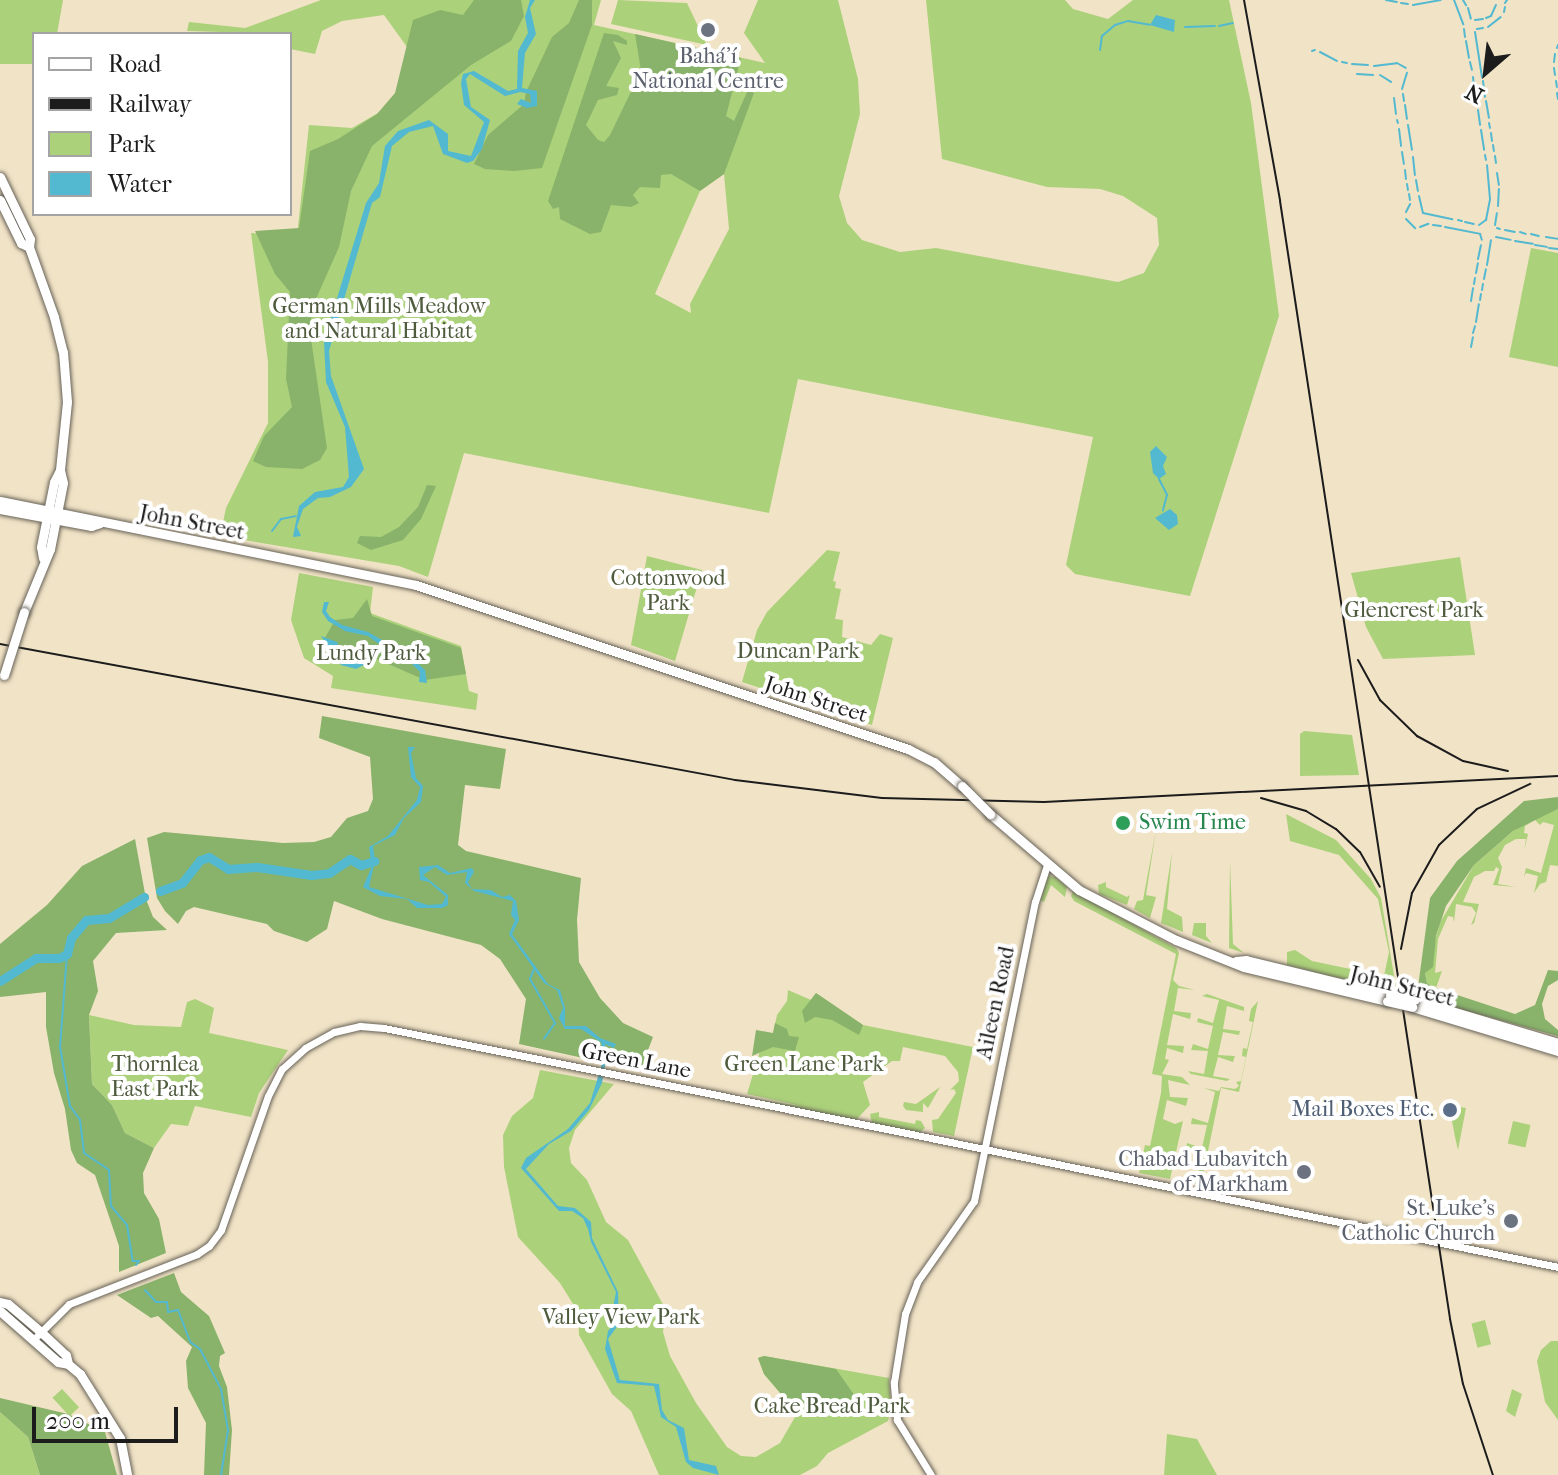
<!DOCTYPE html>
<html>
<head>
<meta charset="utf-8">
<style>
  body { margin:0 }
  #map { position:relative; width:1558px; height:1475px; overflow:hidden; background:#f1e3c6; font-family:"IM FELL French Canon",serif }
  div>[style] { position:absolute }
  [style*='--x'] { left:calc(var(--x)*1px); top:calc(var(--y)*1px); width:calc(var(--w)*1px); rotate:calc(var(--a)*1deg) }
  .green>* { inset:0; background:#acd17b; transform-origin:0 0 }
  .forest>* { inset:0; background:#89b36b }
  .water>* { inset:0; background:#52b9d0 }
  .stream>* { height:2px; margin:-1px; padding:0 1px; transform-origin:1px; border-radius:1px; background:#52b9d0 }
  .river>* { height:9px; margin:-4.5px; padding:0 4.5px; transform-origin:4.5px; border-radius:4.5px; background:#52b9d0 }
  .roads { filter:drop-shadow(0 0 2px #676258) drop-shadow(0 0 2px #676258) }
  .minor>* { height:7px; margin:-3.5px; padding:0 3.5px; transform-origin:3.5px; border-radius:3.5px; background:#fff }
  .major>* { height:9px; margin:-4.5px; padding:0 4.5px; transform-origin:4.5px; border-radius:4.5px; background:#fff }
  .rail>* { height:2px; margin:-1px; padding:0 1px; transform-origin:1px; border-radius:1px; background:#1c1c1c }
  .bridges { filter:drop-shadow(0 0 2px #676258) drop-shadow(0 0 2px #676258) }
  .major-bridge>* { height:9px; margin:-4.5px; padding:0 4.5px; transform-origin:4.5px; border-radius:4.5px; background:#fff }
  .dots>* { width:22px; height:22px; translate:-50% -50%; box-sizing:border-box; border:4px solid #fff; border-radius:50% }
  span { translate:-50% -50%; white-space:nowrap; text-align:center; line-height:1.15; -webkit-text-stroke:8px #fff; paint-order:stroke }
  .worship-label { font-size:22px; color:#5b616d }
  .right { translate:-100% -50%; text-align:right }
  .park-label { font-size:22px; color:#4e5b3d }
  .street-label { font-size:22px; color:#1c1c1c }
  .leisure-label { font-size:22px; color:#27864d }
  .left { translate:0 -50%; text-align:left }
  .service-label { font-size:22px; color:#4e5e75 }
  .legend { position:absolute; left:32px; top:32px; width:260px; height:184px; box-sizing:border-box; background:#fff; border:2px solid #a4a4a4; margin:0; padding:10px 14px; list-style:none; font-size:24px; color:#1c1c1c }
  .legend li { display:flex; align-items:center; gap:16px; height:40px }
  .legend b { width:40px; border:2px solid #a4a4a4 }
  .north { position:absolute; left:1446px; top:32px; width:80px; height:80px; -webkit-text-stroke:6px #fff; paint-order:stroke; rotate:208deg; font-size:22px; font-weight:700; line-height:32px; text-align:center; color:#1c1c1c }
  .north::after { content:''; display:block; margin:auto; width:28px; height:36px; background:#1c1c1c; clip-path:polygon(50% 0,100% 100%,50% 72%,0 100%) }
  .scale { position:absolute; left:32px; top:1407px; width:146px; height:36px; box-sizing:border-box; border:4px solid #1c1c1c; border-top:0; padding-left:10px; font-size:24px; line-height:28px; white-space:nowrap; color:#1c1c1c; -webkit-text-stroke:6px #fff; paint-order:stroke }
</style>
</head>
<body>
<div id="map">
  <div class="green">
    <div style="clip-path:polygon(0 0,63px 0,57px 34px,34px 34px,34px 64px,0 64px)"></div>
    <div style="clip-path:polygon(evenodd,321px 0,601px 0,594px 25px,765px 63px,744px 33px,758px 0,838px 0,858px 79px,860px 114px,839px 196px,847px 223px,862px 240px,900px 252px,936px 248px,1118px 282px,1144px 273px,1159px 245px,1157px 218px,1123px 196px,1100px 189px,1047px 187px,942px 159px,926px 0,1065px 0,1073px 9px,1108px 19px,1133px 0,1229px 0,1251px 103px,1279px 316px,1190px 596px,1075px 574px,1066px 565px,1093px 437px,798px 379px,769px 513px,464px 453px,428px 577px,399px 566px,220px 536px,226px 508px,268px 423px,268px 362px,251px 233px,297px 236px,309px 125px,352px 128px,385px 109px,410px 83px,407px 47px,384px 15px,342px 21px,322px 31px,315px 54px,290px 49px,290px 34px,187px 31px,189px 22px,245px 28px,321px 0,724px 174px,729px 229px,690px 304px,691px 313px,655px 294px,700px 191px,724px 174px)"></div>
    <div style="clip-path:polygon(618px 0,687px 3px,707px 45px,611px 24px)"></div>
    <div style="clip-path:polygon(1531px 248px,1558px 253px,1558px 367px,1509px 357px)"></div>
    <div style="clip-path:polygon(827px 550px,840px 552px,833px 581px,836px 582px,835px 588px,841px 589px,835px 619px,843px 620px,842px 637px,871px 645px,880px 634px,893px 638px,872px 725px,742px 682px,757px 630px,767px 612px)"></div>
    <div style="clip-path:polygon(647px 556px,702px 570px,675px 661px,631px 645px)"></div>
    <div style="clip-path:polygon(1460px 557px,1475px 655px,1383px 659px,1366px 627px,1351px 573px)"></div>
    <div style="clip-path:polygon(299px 573px,373px 587px,370px 613px,461px 646px,469px 691px,478px 694px,476px 710px,331px 688px,333px 676px,304px 658px,291px 620px)"></div>
    <div style="clip-path:polygon(1304px 731px,1352px 735px,1359px 775px,1300px 776px,1300px 734px)"></div>
    <div style="clip-path:polygon(1558px 809px,1558px 866px,1550px 865px,1546px 882px,1540px 884px,1534px 893px,1538px 876px,1526px 873px,1524px 877px,1526px 868px,1541px 873px,1554px 825px,1543px 822px,1540px 825px,1535px 820px,1525px 826px,1524px 833px,1528px 834px,1524px 851px,1526px 839px,1516px 839px,1505px 845px,1498px 858px,1502px 867px,1498px 884px,1516px 887px,1493px 885px,1499px 869px,1496px 867px,1494px 871px,1485px 871px,1474px 877px,1463px 902px,1479px 904px,1474px 923px,1471px 925px,1476px 913px,1472px 907px,1456px 904px,1454px 922px,1453px 917px,1448px 916px,1438px 939px,1435px 973px,1442px 971px,1436px 988px,1427px 983px,1425px 973px,1441px 921px,1474px 865px,1513px 831px,1539px 816px)"></div>
    <div style="clip-path:polygon(1286px 814px,1336px 840px,1371px 879px,1381px 898px,1397px 993px,1287px 965px,1287px 952px,1295px 950px,1312px 961px,1384px 976px,1389px 952px,1378px 899px,1339px 855px,1290px 841px)"></div>
    <div style="clip-path:polygon(1156px 830px,1146px 895px,1156px 897px,1150px 918px,1134px 909px,1137px 901px,1143px 900px)"></div>
    <div style="clip-path:polygon(1172px 852px,1167px 909px,1182px 917px,1183px 932px,1161px 923px)"></div>
    <div style="clip-path:polygon(1230px 860px,1233px 944px,1244px 953px,1229px 948px)"></div>
    <div style="clip-path:polygon(1048px 876px,1055px 877px,1067px 887px,1065px 897px,1051px 885px,1044px 902px,1040px 900px)"></div>
    <div style="clip-path:polygon(1106px 882px,1106px 887px,1127px 897px,1130px 895px,1127px 905px,1099px 894px,1098px 885px)"></div>
    <div style="clip-path:polygon(1073px 891px,1176px 948px,1179px 953px,1173px 980px,1179px 986px,1195px 990px,1178px 988px,1174px 1011px,1191px 1013px,1190px 1019px,1173px 1014px,1167px 1045px,1184px 1046px,1183px 1053px,1167px 1048px,1165px 1059px,1169px 1060px,1162px 1074px,1182px 1077px,1190px 1085px,1168px 1080px,1170px 1097px,1188px 1098px,1186px 1106px,1167px 1100px,1163px 1119px,1175px 1124px,1183px 1121px,1170px 1179px,1139px 1173px,1145px 1145px,1150px 1146px,1161px 1093px,1162px 1076px,1152px 1074px,1176px 954px,1074px 901px,1071px 896px)"></div>
    <div style="clip-path:polygon(1194px 923px,1206px 923px,1206px 936px,1212px 943px,1192px 935px)"></div>
    <div style="clip-path:polygon(788px 990px,811px 1000px,816px 993px,863px 1025px,973px 1047px,954px 1136px,933px 1132px,932px 1120px,938px 1119px,956px 1093px,954px 1089px,950px 1090px,959px 1081px,958px 1072px,945px 1056px,903px 1047px,900px 1061px,892px 1061px,863px 1082px,870px 1105px,856px 1120px,746px 1098px,801px 1106px,747px 1094px,762px 1044px,772px 1038px,777px 1015px,787px 1001px)"></div>
    <div style="clip-path:polygon(1207px 994px,1244px 1007px,1244px 1011px,1227px 1006px,1223px 1029px,1240px 1031px,1239px 1035px,1223px 1032px,1218px 1055px,1235px 1056px,1233px 1062px,1218px 1057px,1213px 1076px,1230px 1079px,1227px 1081px,1191px 1074px,1188px 1071px,1204px 1074px,1208px 1051px,1191px 1050px,1193px 1044px,1208px 1049px,1213px 1026px,1197px 1022px,1198px 1018px,1213px 1023px,1219px 1000px,1202px 996px)"></div>
    <div style="clip-path:polygon(195px 999px,214px 1008px,209px 1033px,288px 1050px,259px 1093px,251px 1117px,195px 1106px,188px 1126px,171px 1124px,154px 1148px,125px 1133px,112px 1105px,92px 1084px,89px 1015px,134px 1025px,181px 1027px,187px 1002px)"></div>
    <div style="clip-path:polygon(1258px 1001px,1239px 1092px,1221px 1088px,1201px 1185px,1180px 1181px,1197px 1181px,1202px 1151px,1186px 1150px,1187px 1143px,1202px 1148px,1207px 1125px,1191px 1124px,1192px 1118px,1208px 1123px,1215px 1092px,1204px 1088px,1219px 1091px,1221px 1087px,1235px 1089px,1239px 1086px,1236px 1082px,1241px 1081px,1246px 1057px,1242px 1056px,1243px 1048px,1247px 1049px,1253px 1022px,1249px 1021px,1251px 1009px)"></div>
    <div style="clip-path:polygon(540px 1070px,614px 1084px,575px 1130px,569px 1148px,571px 1163px,587px 1180px,606px 1222px,628px 1240px,666px 1310px,663px 1332px,670px 1356px,696px 1403px,727px 1447px,741px 1456px,756px 1457px,780px 1443px,795px 1417px,792px 1407px,764px 1374px,758px 1358px,764px 1356px,889px 1378px,891px 1410px,888px 1421px,828px 1453px,817px 1466px,800px 1475px,659px 1475px,631px 1411px,612px 1394px,579px 1335px,578px 1312px,560px 1283px,518px 1237px,504px 1167px,503px 1135px,512px 1116px,533px 1098px)"></div>
    <div style="clip-path:polygon(940px 1087px,928px 1108px,923px 1103px,923px 1112px,906px 1110px,903px 1106px,904px 1102px,916px 1104px)"></div>
    <div style="clip-path:polygon(1449px 1105px,1466px 1108px,1458px 1150px,1455px 1137px)"></div>
    <div style="clip-path:polygon(879px 1112px,879px 1117px,915px 1124px,916px 1120px,921px 1121px,925px 1128px,919px 1133px,872px 1123px,870px 1114px)"></div>
    <div style="left:1513px;top:1121px;width:18px;height:23px;rotate:13deg"></div>
    <div style="left:1485px;top:1320px;width:25px;height:14px;rotate:76deg"></div>
    <div style="clip-path:polygon(1551px 1341px,1558px 1341px,1558px 1420px,1545px 1402px,1537px 1361px,1541px 1350px)"></div>
    <div style="left:62px;top:1389px;width:25px;height:13px;rotate:47deg"></div>
    <div style="clip-path:polygon(1512px 1389px,1522px 1394px,1515px 1417px,1506px 1411px)"></div>
    <div style="clip-path:polygon(0 1412px,28px 1437px,40px 1475px,0 1475px)"></div>
    <div style="clip-path:polygon(1167px 1434px,1197px 1439px,1217px 1475px,1164px 1475px)"></div>
  </div>
  <div class="forest">
    <div style="clip-path:polygon(474px 0,521px 0,524px 16px,511px 41px,471px 65px,372px 146px,351px 191px,339px 247px,312px 308px,310px 332px,327px 448px,320px 460px,302px 469px,266px 467px,253px 461px,264px 436px,292px 407px,286px 379px,290px 292px,275px 274px,255px 231px,299px 228px,310px 151px,338px 139px,377px 114px,395px 93px,413px 20px,440px 10px,463px 15px)"></div>
    <div style="clip-path:polygon(579px 0,592px 0,592px 25px,542px 168px,514px 171px,485px 169px,474px 164px,488px 135px,524px 104px,526px 92px,552px 37px,569px 23px)"></div>
    <div style="clip-path:polygon(604px 33px,618px 35px,627px 41px,627px 45px,613px 41px,621px 58px,606px 86px,619px 88px,617px 95px,598px 100px,586px 125px,598px 140px,604px 142px,610px 135px,641px 71px,635px 34px,741px 58px,726px 116px,734px 121px,748px 90px,754px 93px,724px 174px,700px 191px,671px 174px,661px 175px,660px 188px,640px 187px,633px 195px,639px 203px,631px 207px,611px 205px,601px 232px,590px 234px,560px 219px,559px 207px,553px 209px,548px 201px)"></div>
    <div style="clip-path:polygon(427px 485px,436px 486px,421px 519px,403px 540px,371px 550px,357px 543px,360px 536px,381px 537px,399px 527px,418px 507px)"></div>
    <div style="clip-path:polygon(367px 599px,372px 616px,461px 648px,466px 674px,425px 680px,365px 654px,356px 654px,345px 662px,329px 662px,320px 655px,321px 645px,335px 620px,353px 618px)"></div>
    <div style="clip-path:polygon(322px 716px,506px 749px,500px 789px,465px 785px,458px 845px,466px 851px,581px 878px,577px 920px,579px 962px,600px 998px,623px 1023px,653px 1037px,648px 1050px,652px 1064px,661px 1075px,519px 1044px,526px 999px,500px 959px,481px 945px,382px 919px,334px 901px,327px 929px,307px 942px,274px 931px,267px 924px,194px 907px,186px 911px,178px 924px,165px 911px,157px 898px,147px 838px,164px 832px,283px 843px,314px 842px,331px 837px,347px 818px,368px 811px,373px 799px,370px 757px,319px 738px)"></div>
    <div style="clip-path:polygon(1558px 797px,1558px 809px,1513px 831px,1474px 865px,1446px 906px,1436px 936px,1433px 967px,1425px 973px,1427px 983px,1436px 988px,1515px 1014px,1535px 1005px,1548px 970px,1558px 971px,1558px 980px,1548px 986px,1542px 1004px,1545px 1019px,1558px 1030px,1558px 1036px,1412px 996px,1418px 987px,1430px 898px,1457px 861px,1524px 801px)"></div>
    <div style="clip-path:polygon(135px 839px,146px 899px,153px 917px,167px 930px,116px 933px,93px 961px,98px 991px,89px 1015px,92px 1084px,112px 1105px,125px 1133px,154px 1148px,143px 1173px,144px 1193px,159px 1219px,166px 1253px,119px 1272px,119px 1246px,95px 1175px,77px 1163px,71px 1150px,65px 1109px,54px 1073px,46px 1027px,46px 992px,0 997px,0 944px,47px 905px,82px 866px)"></div>
    <div style="clip-path:polygon(816px 993px,863px 1025px,859px 1035px,832px 1020px,815px 1017px,805px 1023px,802px 1011px)"></div>
    <div style="clip-path:polygon(775px 1023px,787px 1029px,789px 1036px,799px 1037px,795px 1051px,773px 1047px,752px 1056px,756px 1030px,773px 1033px)"></div>
    <div style="clip-path:polygon(174px 1273px,181px 1292px,209px 1316px,225px 1353px,220px 1356px,219px 1366px,227px 1387px,232px 1430px,229px 1475px,204px 1475px,206px 1423px,188px 1388px,186px 1361px,192px 1347px,158px 1316px,151px 1318px,117px 1295px)"></div>
    <div style="clip-path:polygon(764px 1356px,836px 1369px,857px 1399px,856px 1415px,825px 1411px,815px 1403px,792px 1407px,764px 1374px,758px 1358px)"></div>
    <div style="clip-path:polygon(0 1398px,68px 1414px,105px 1432px,117px 1475px,40px 1475px,28px 1437px,0 1412px)"></div>
  </div>
  <div class="water">
    <div style="clip-path:polygon(530px 0,535px 0,530px 8px,536px 34px,525px 53px,522px 88px,537px 91px,537px 106px,527px 108px,517px 104px,521px 99px,531px 103px,530px 94px,520px 92px,505px 96px,470px 74px,466px 79px,471px 107px,490px 120px,482px 149px,473px 161px,467px 163px,443px 154px,433px 126px,409px 132px,392px 146px,380px 197px,372px 203px,329px 351px,331px 376px,364px 469px,351px 487px,330px 497px,318px 498px,303px 509px,297px 527px,301px 536px,293px 537px,299px 506px,315px 492px,343px 487px,349px 477px,345px 427px,326px 382px,324px 341px,366px 203px,379px 183px,385px 146px,398px 131px,429px 120px,448px 134px,448px 151px,471px 156px,484px 122px,464px 105px,461px 83px,463px 74px,474px 71px,508px 91px,517px 89px,518px 51px,528px 33px,525px 17px)"></div>
    <div style="clip-path:polygon(1156px 15px,1175px 20px,1174px 32px,1150px 25px)"></div>
    <div style="clip-path:polygon(1156px 446px,1167px 457px,1163px 466px,1166px 474px,1159px 479px,1153px 473px,1150px 452px)"></div>
    <div style="clip-path:polygon(1170px 509px,1177px 515px,1178px 524px,1169px 530px,1155px 518px)"></div>
    <div style="clip-path:polygon(324px 602px,329px 602px,326px 611px,330px 617px,342px 625px,368px 632px,382px 640px,387px 648px,412px 658px,425px 670px,427px 683px,419px 682px,420px 672px,406px 658px,397px 657px,368px 636px,345px 631px,328px 621px,322px 612px)"></div>
    <div style="clip-path:polygon(321px 636px,337px 642px,343px 655px,357px 652px,366px 664px,356px 669px,341px 665px)"></div>
    <div style="clip-path:polygon(408px 747px,415px 747px,411px 753px,416px 778px,423px 786px,421px 802px,404px 818px,395px 835px,373px 846px,375px 861px,369px 887px,428px 905px,442px 904px,446px 897px,429px 882px,420px 880px,419px 867px,438px 865px,450px 873px,472px 868px,474px 872px,468px 882px,472px 889px,491px 890px,502px 897px,510px 895px,516px 901px,519px 920px,512px 934px,548px 984px,560px 990px,565px 1008px,565px 1026px,586px 1026px,600px 1038px,616px 1044px,614px 1048px,605px 1044px,607px 1055px,602px 1083px,589px 1110px,571px 1131px,549px 1144px,526px 1169px,558px 1206px,575px 1208px,591px 1222px,592px 1238px,618px 1292px,619px 1324px,608px 1339px,620px 1380px,659px 1384px,662px 1410px,668px 1420px,684px 1428px,689px 1460px,716px 1466px,719px 1475px,693px 1468px,686px 1462px,676px 1427px,661px 1417px,654px 1386px,617px 1383px,605px 1349px,608px 1331px,616px 1322px,613px 1307px,616px 1292px,591px 1242px,588px 1229px,583px 1218px,572px 1211px,559px 1211px,521px 1168px,526px 1158px,568px 1129px,590px 1103px,604px 1057px,601px 1042px,581px 1029px,565px 1029px,559px 1018px,563px 1008px,557px 990px,544px 983px,509px 934px,515px 920px,511px 915px,513px 901px,474px 891px,465px 883px,467px 872px,447px 875px,435px 867px,423px 875px,448px 895px,448px 905px,442px 908px,417px 908px,407px 899px,380px 896px,363px 887px,372px 866px,369px 847px,388px 836px,417px 800px,420px 787px,411px 777px)"></div>
  </div>
  <div class="stream">
    <div style="--x:1386;--y:0;--w:11;--a:10"></div>
    <div style="--x:1454;--y:0;--w:26;--a:69"></div>
    <div style="--x:1463;--y:0;--w:6;--a:59"></div>
    <div style="--x:1401;--y:3;--w:7;--a:8"></div>
    <div style="--x:1505;--y:3;--w:4;--a:-56"></div>
    <div style="--x:1413;--y:5;--w:28;--a:-10"></div>
    <div style="--x:1468;--y:8;--w:11;--a:75"></div>
    <div style="--x:1504;--y:12;--w:5;--a:-79"></div>
    <div style="--x:1486;--y:18;--w:5;--a:-22"></div>
    <div style="--x:1491;--y:16;--w:12;--a:-66"></div>
    <div style="--x:1475;--y:20;--w:8;--a:-7"></div>
    <div style="--x:1219;--y:26;--w:14;--a:-12"></div>
    <div style="--x:1185;--y:27;--w:30;--a:-2"></div>
    <div style="--x:1488;--y:27;--w:16;--a:-38"></div>
    <div style="--x:1464;--y:29;--w:8;--a:83"></div>
    <div style="--x:1477;--y:29;--w:6;--a:-9"></div>
    <div style="--x:1475;--y:32;--w:46;--a:81.2"></div>
    <div style="--x:1466;--y:41;--w:17;--a:80"></div>
    <div style="--x:1557;--y:48;--w:3;--a:-72"></div>
    <div style="--x:1100;--y:50;--w:14;--a:-82"></div>
    <div style="--x:1102;--y:36;--w:17;--a:-40"></div>
    <div style="--x:1115;--y:25;--w:14;--a:-17"></div>
    <div style="--x:1128;--y:21;--w:22;--a:10"></div>
    <div style="--x:1312;--y:51;--w:3;--a:-18"></div>
    <div style="--x:1320;--y:52;--w:19;--a:28"></div>
    <div style="--x:1342;--y:62;--w:5;--a:11"></div>
    <div style="--x:1470;--y:62;--w:8;--a:76"></div>
    <div style="--x:1554;--y:62;--w:8;--a:-83"></div>
    <div style="--x:1352;--y:64;--w:16;--a:4"></div>
    <div style="--x:1374;--y:66;--w:23;--a:-7"></div>
    <div style="--x:1397;--y:63;--w:10;--a:29"></div>
    <div style="--x:1554;--y:68;--w:7;--a:82"></div>
    <div style="--x:1357;--y:74;--w:16;--a:4"></div>
    <div style="--x:1380;--y:75;--w:13;--a:32"></div>
    <div style="--x:1473;--y:77;--w:9;--a:84"></div>
    <div style="--x:1483;--y:81;--w:16;--a:83"></div>
    <div style="--x:1556;--y:81;--w:6;--a:81"></div>
    <div style="--x:1402;--y:89;--w:17;--a:-73"></div>
    <div style="--x:1475;--y:90;--w:4;--a:76"></div>
    <div style="--x:1557;--y:93;--w:6;--a:81"></div>
    <div style="--x:1403;--y:94;--w:7;--a:82"></div>
    <div style="--x:1394;--y:98;--w:16;--a:83"></div>
    <div style="--x:1476;--y:99;--w:7;--a:82"></div>
    <div style="--x:1486;--y:101;--w:17;--a:80"></div>
    <div style="--x:1405;--y:105;--w:14;--a:82"></div>
    <div style="--x:1478;--y:110;--w:15;--a:82"></div>
    <div style="--x:1397;--y:120;--w:3;--a:72"></div>
    <div style="--x:1489;--y:123;--w:5;--a:79"></div>
    <div style="--x:1408;--y:125;--w:25;--a:81"></div>
    <div style="--x:1399;--y:129;--w:17;--a:83"></div>
    <div style="--x:1481;--y:130;--w:20;--a:81"></div>
    <div style="--x:1491;--y:133;--w:8;--a:83"></div>
    <div style="--x:1493;--y:145;--w:6;--a:81"></div>
    <div style="--x:1402;--y:152;--w:12;--a:81"></div>
    <div style="--x:1485;--y:155;--w:5;--a:79"></div>
    <div style="--x:1495;--y:156;--w:7;--a:82"></div>
    <div style="--x:1413;--y:157;--w:18;--a:84"></div>
    <div style="--x:1405;--y:170;--w:9;--a:84"></div>
    <div style="--x:1497;--y:173;--w:12;--a:81"></div>
    <div style="--x:1416;--y:180;--w:11;--a:80"></div>
    <div style="--x:1407;--y:184;--w:6;--a:81"></div>
    <div style="--x:1409;--y:194;--w:6;--a:81"></div>
    <div style="--x:1419;--y:196;--w:17;--a:77"></div>
    <div style="--x:1423;--y:213;--w:30;--a:12"></div>
    <div style="--x:1498;--y:206;--w:17;--a:-87"></div>
    <div style="--x:1406;--y:212;--w:9;--a:-63"></div>
    <div style="--x:1406;--y:219;--w:13;--a:45"></div>
    <div style="--x:1458;--y:220;--w:4;--a:14"></div>
    <div style="--x:1465;--y:222;--w:9;--a:13"></div>
    <div style="--x:1433;--y:225;--w:8;--a:7"></div>
    <div style="--x:1479;--y:225;--w:9;--a:-36"></div>
    <div style="--x:1486;--y:220;--w:21;--a:-79"></div>
    <div style="--x:1490;--y:199;--w:34;--a:-95"></div>
    <div style="--x:1495;--y:225;--w:12;--a:-81"></div>
    <div style="--x:1420;--y:227;--w:9;--a:-21"></div>
    <div style="--x:1445;--y:227;--w:36;--a:11"></div>
    <div style="--x:1480;--y:234;--w:6;--a:72"></div>
    <div style="--x:1497;--y:228;--w:3;--a:18"></div>
    <div style="--x:1505;--y:230;--w:10;--a:11"></div>
    <div style="--x:1520;--y:232;--w:6;--a:18"></div>
    <div style="--x:1531;--y:234;--w:8;--a:14"></div>
    <div style="--x:1496;--y:237;--w:15;--a:11"></div>
    <div style="--x:1546;--y:237;--w:12;--a:9"></div>
    <div style="--x:1515;--y:241;--w:18;--a:9"></div>
    <div style="--x:1535;--y:245;--w:12;--a:9"></div>
    <div style="--x:1549;--y:248;--w:9;--a:6"></div>
    <div style="--x:1478;--y:259;--w:14;--a:-78"></div>
    <div style="--x:1487;--y:265;--w:25;--a:-81"></div>
    <div style="--x:1476;--y:273;--w:10;--a:-79"></div>
    <div style="--x:1484;--y:279;--w:10;--a:-79"></div>
    <div style="--x:1474;--y:284;--w:6;--a:-81"></div>
    <div style="--x:1482;--y:290;--w:6;--a:-81"></div>
    <div style="--x:1480;--y:300;--w:6;--a:-81"></div>
    <div style="--x:1471;--y:301;--w:13;--a:-81"></div>
    <div style="--x:1476;--y:322;--w:18;--a:-81"></div>
    <div style="--x:1473;--y:333;--w:7;--a:-74"></div>
    <div style="--x:1471;--y:347;--w:10;--a:-79"></div>
    <div style="--x:1159;--y:479;--w:18;--a:63"></div>
    <div style="--x:1167;--y:495;--w:16;--a:105"></div>
    <div style="--x:272;--y:531;--w:15;--a:-53"></div>
    <div style="--x:281;--y:519;--w:15;--a:-11"></div>
    <div style="--x:67;--y:954;--w:93;--a:94.3"></div>
    <div style="--x:60;--y:1047;--w:60;--a:80.4"></div>
    <div style="--x:70;--y:1106;--w:17;--a:54"></div>
    <div style="--x:80;--y:1120;--w:33;--a:83"></div>
    <div style="--x:84;--y:1153;--w:30;--a:34"></div>
    <div style="--x:109;--y:1170;--w:36;--a:87"></div>
    <div style="--x:111;--y:1206;--w:25;--a:50"></div>
    <div style="--x:127;--y:1225;--w:36;--a:81"></div>
    <div style="--x:133;--y:1261;--w:6;--a:0"></div>
    <div style="--x:139;--y:1261;--w:5;--a:127"></div>
    <div style="--x:535;--y:967;--w:13;--a:113"></div>
    <div style="--x:530;--y:979;--w:51;--a:60.4"></div>
    <div style="--x:555;--y:1023;--w:19;--a:125"></div>
    <div style="--x:145;--y:1290;--w:16;--a:47"></div>
    <div style="--x:156;--y:1302;--w:11;--a:0"></div>
    <div style="--x:167;--y:1302;--w:10;--a:84"></div>
    <div style="--x:168;--y:1312;--w:10;--a:-11"></div>
    <div style="--x:178;--y:1310;--w:34;--a:69"></div>
    <div style="--x:190;--y:1342;--w:12;--a:35"></div>
    <div style="--x:200;--y:1349;--w:45;--a:62.3"></div>
    <div style="--x:221;--y:1389;--w:42;--a:80.3"></div>
    <div style="--x:228;--y:1430;--w:46;--a:98.8"></div>
  </div>
  <div class="river">
    <div style="--x:160;--y:891;--w:23;--a:-20"></div>
    <div style="--x:182;--y:883;--w:29;--a:-52"></div>
    <div style="--x:200;--y:860;--w:9;--a:-18"></div>
    <div style="--x:209;--y:857;--w:22;--a:32"></div>
    <div style="--x:228;--y:869;--w:29;--a:-4"></div>
    <div style="--x:257;--y:867;--w:55;--a:8.4"></div>
    <div style="--x:311;--y:875;--w:18;--a:-6"></div>
    <div style="--x:329;--y:873;--w:25;--a:-34"></div>
    <div style="--x:350;--y:859;--w:13;--a:29"></div>
    <div style="--x:361;--y:865;--w:14;--a:-17"></div>
    <div style="--x:0;--y:981;--w:43;--a:-32.6"></div>
    <div style="--x:36;--y:958;--w:23;--a:0"></div>
    <div style="--x:59;--y:958;--w:9;--a:-27"></div>
    <div style="--x:67;--y:954;--w:16;--a:-76"></div>
    <div style="--x:71;--y:938;--w:23;--a:-50"></div>
    <div style="--x:86;--y:920;--w:23;--a:-5"></div>
    <div style="--x:109;--y:918;--w:41;--a:-31"></div>
  </div>
  <div class="roads">
    <div class="minor">
      <div style="--x:37;--y:1336;--w:45;--a:-45"></div>
      <div style="--x:69;--y:1304;--w:137;--a:-21.3"></div>
      <div style="--x:197;--y:1254;--w:14;--a:-34"></div>
      <div style="--x:209;--y:1246;--w:20;--a:-53"></div>
      <div style="--x:221;--y:1230;--w:142;--a:-70.7"></div>
      <div style="--x:268;--y:1096;--w:30;--a:-63"></div>
      <div style="--x:282;--y:1069;--w:31;--a:-42"></div>
      <div style="--x:305;--y:1048;--w:33;--a:-29"></div>
      <div style="--x:334;--y:1032;--w:27;--a:-13"></div>
      <div style="--x:360;--y:1026;--w:24;--a:5"></div>
      <div style="--x:384;--y:1028;--w:553;--a:11.37"></div>
      <div style="--x:926;--y:1137;--w:645;--a:11.62"></div>
      <div style="--x:931;--y:1475;--w:65;--a:-121.7"></div>
      <div style="--x:897;--y:1420;--w:38;--a:-95"></div>
      <div style="--x:894;--y:1382;--w:69;--a:-80.8"></div>
      <div style="--x:905;--y:1314;--w:34;--a:-69"></div>
      <div style="--x:917;--y:1282;--w:99;--a:-54.9"></div>
      <div style="--x:974;--y:1201;--w:305;--a:-78.5"></div>
      <div style="--x:1035;--y:902;--w:39;--a:-72"></div>
    </div>
    <div class="major">
      <div style="--x:0;--y:177;--w:69;--a:64.2"></div>
      <div style="--x:30;--y:239;--w:8;--a:97"></div>
      <div style="--x:29;--y:247;--w:74;--a:70.3"></div>
      <div style="--x:54;--y:317;--w:36;--a:76"></div>
      <div style="--x:63;--y:352;--w:50;--a:85.4"></div>
      <div style="--x:67;--y:402;--w:68;--a:95.9"></div>
      <div style="--x:60;--y:470;--w:13;--a:77"></div>
      <div style="--x:63;--y:483;--w:67;--a:101.1"></div>
      <div style="--x:50;--y:549;--w:68;--a:112.4"></div>
      <div style="--x:0;--y:200;--w:48;--a:64"></div>
      <div style="--x:21;--y:243;--w:9;--a:27"></div>
      <div style="--x:0;--y:501;--w:424;--a:11.4"></div>
      <div style="--x:416;--y:585;--w:519;--a:18.43"></div>
      <div style="--x:908;--y:749;--w:29;--a:27"></div>
      <div style="--x:934;--y:762;--w:37;--a:41"></div>
      <div style="--x:0;--y:509;--w:93;--a:10.6"></div>
      <div style="--x:91;--y:526;--w:9;--a:-18"></div>
      <div style="--x:43;--y:558;--w:11;--a:-100"></div>
      <div style="--x:41;--y:547;--w:66;--a:-78.7"></div>
      <div style="--x:54;--y:482;--w:13;--a:-63"></div>
      <div style="--x:990;--y:814;--w:117;--a:40.5"></div>
      <div style="--x:1079;--y:890;--w:109;--a:27.3"></div>
      <div style="--x:1176;--y:940;--w:73;--a:21.7"></div>
      <div style="--x:1244;--y:967;--w:147;--a:13.4"></div>
      <div style="--x:1236;--y:961;--w:10;--a:-6"></div>
      <div style="--x:1246;--y:960;--w:148;--a:13.7"></div>
      <div style="--x:1415;--y:1000;--w:149;--a:16.7"></div>
      <div style="--x:1412;--y:1007;--w:152;--a:16.8"></div>
      <div style="--x:0;--y:1302;--w:8;--a:14"></div>
      <div style="--x:8;--y:1304;--w:43;--a:40.3"></div>
      <div style="--x:41;--y:1332;--w:34;--a:43"></div>
      <div style="--x:66;--y:1355;--w:9;--a:77"></div>
      <div style="--x:0;--y:1311;--w:77;--a:41.3"></div>
      <div style="--x:58;--y:1362;--w:10;--a:11"></div>
      <div style="--x:68;--y:1364;--w:16;--a:40"></div>
      <div style="--x:80;--y:1374;--w:75;--a:58"></div>
      <div style="--x:120;--y:1438;--w:38;--a:79"></div>
    </div>
  </div>
  <div class="rail">
    <div style="--x:1244;--y:0;--w:204;--a:79.8"></div>
    <div style="--x:1280;--y:201;--w:1131;--a:81.35"></div>
    <div style="--x:1450;--y:1319;--w:66;--a:78.7"></div>
    <div style="--x:1463;--y:1384;--w:96;--a:71.8"></div>
    <div style="--x:0;--y:644;--w:747;--a:10.48"></div>
    <div style="--x:735;--y:780;--w:148;--a:7"></div>
    <div style="--x:882;--y:798;--w:162;--a:1.4"></div>
    <div style="--x:1044;--y:802;--w:515;--a:-2.9"></div>
    <div style="--x:1358;--y:660;--w:46;--a:61.2"></div>
    <div style="--x:1380;--y:700;--w:52;--a:44.2"></div>
    <div style="--x:1417;--y:736;--w:52;--a:28.5"></div>
    <div style="--x:1463;--y:761;--w:46;--a:12.5"></div>
    <div style="--x:1261;--y:798;--w:47;--a:16.1"></div>
    <div style="--x:1306;--y:811;--w:35;--a:31"></div>
    <div style="--x:1336;--y:829;--w:33;--a:44"></div>
    <div style="--x:1360;--y:852;--w:40;--a:60.3"></div>
    <div style="--x:1401;--y:949;--w:57;--a:-78.9"></div>
    <div style="--x:1412;--y:893;--w:55;--a:-60.6"></div>
    <div style="--x:1439;--y:845;--w:52;--a:-43.5"></div>
    <div style="--x:1477;--y:809;--w:59;--a:-25.3"></div>
  </div>
  <div class="bridges">
    <div class="major-bridge">
      <div style="--x:4;--y:675;--w:66;--a:-72.4"></div>
      <div style="--x:962;--y:786;--w:40;--a:45"></div>
      <div style="--x:1390;--y:995;--w:25;--a:11"></div>
      <div style="--x:1387;--y:1001;--w:26;--a:13"></div>
    </div>
  </div>
  <div class="dots">
    <div style="left:708px;top:30px;background:#6b7280"></div>
    <div style="left:1123px;top:823px;background:#2e9e5b"></div>
    <div style="left:1450px;top:1110px;background:#5c6f8a"></div>
    <div style="left:1304px;top:1172px;background:#6b7280"></div>
    <div style="left:1511px;top:1221px;background:#6b7280"></div>
  </div>
  <div class="worship-label">
    <span style="left:708px;top:69px">Bahá'í<br>National Centre</span>
    <span class="right" style="left:1288px;top:1172px">Chabad Lubavitch<br>of Markham</span>
    <span class="right" style="left:1495px;top:1221px">St. Luke's<br>Catholic Church</span>
  </div>
  <div class="park-label">
    <span style="left:379px;top:319px">German Mills Meadow<br>and Natural Habitat</span>
    <span style="left:668px;top:591px">Cottonwood<br>Park</span>
    <span style="left:1414px;top:611px">Glencrest Park</span>
    <span style="left:798px;top:652px">Duncan Park</span>
    <span style="left:371px;top:654px">Lundy Park</span>
    <span style="left:155px;top:1077px">Thornlea<br>East Park</span>
    <span style="left:804px;top:1065px">Green Lane Park</span>
    <span style="left:621px;top:1318px">Valley View Park</span>
    <span style="left:832px;top:1407px">Cake Bread Park</span>
  </div>
  <div class="street-label">
    <span style="left:192px;top:523px;rotate:11deg">John Street</span>
    <span style="left:816px;top:700px;rotate:18deg">John Street</span>
    <span style="left:1402px;top:987px;rotate:14deg">John Street</span>
    <span style="left:996px;top:1003px;rotate:-78deg">Aileen Road</span>
    <span style="left:636px;top:1061px;rotate:11deg">Green Lane</span>
  </div>
  <div class="leisure-label">
    <span class="left" style="left:1139px;top:823px">Swim Time</span>
  </div>
  <div class="service-label">
    <span class="right" style="left:1434px;top:1110px">Mail Boxes Etc.</span>
  </div>
  <ul class="legend">
  <li><b style="height:10px;background:#fff"></b>Road</li>
  <li><b style="height:10px;background:#1c1c1c"></b>Railway</li>
  <li><b style="height:22px;background:#acd17b"></b>Park</li>
  <li><b style="height:22px;background:#52b9d0"></b>Water</li>
  </ul>
  <div class="north">N</div>
  <div class="scale">200 m</div>
</div>
</body>
</html>
